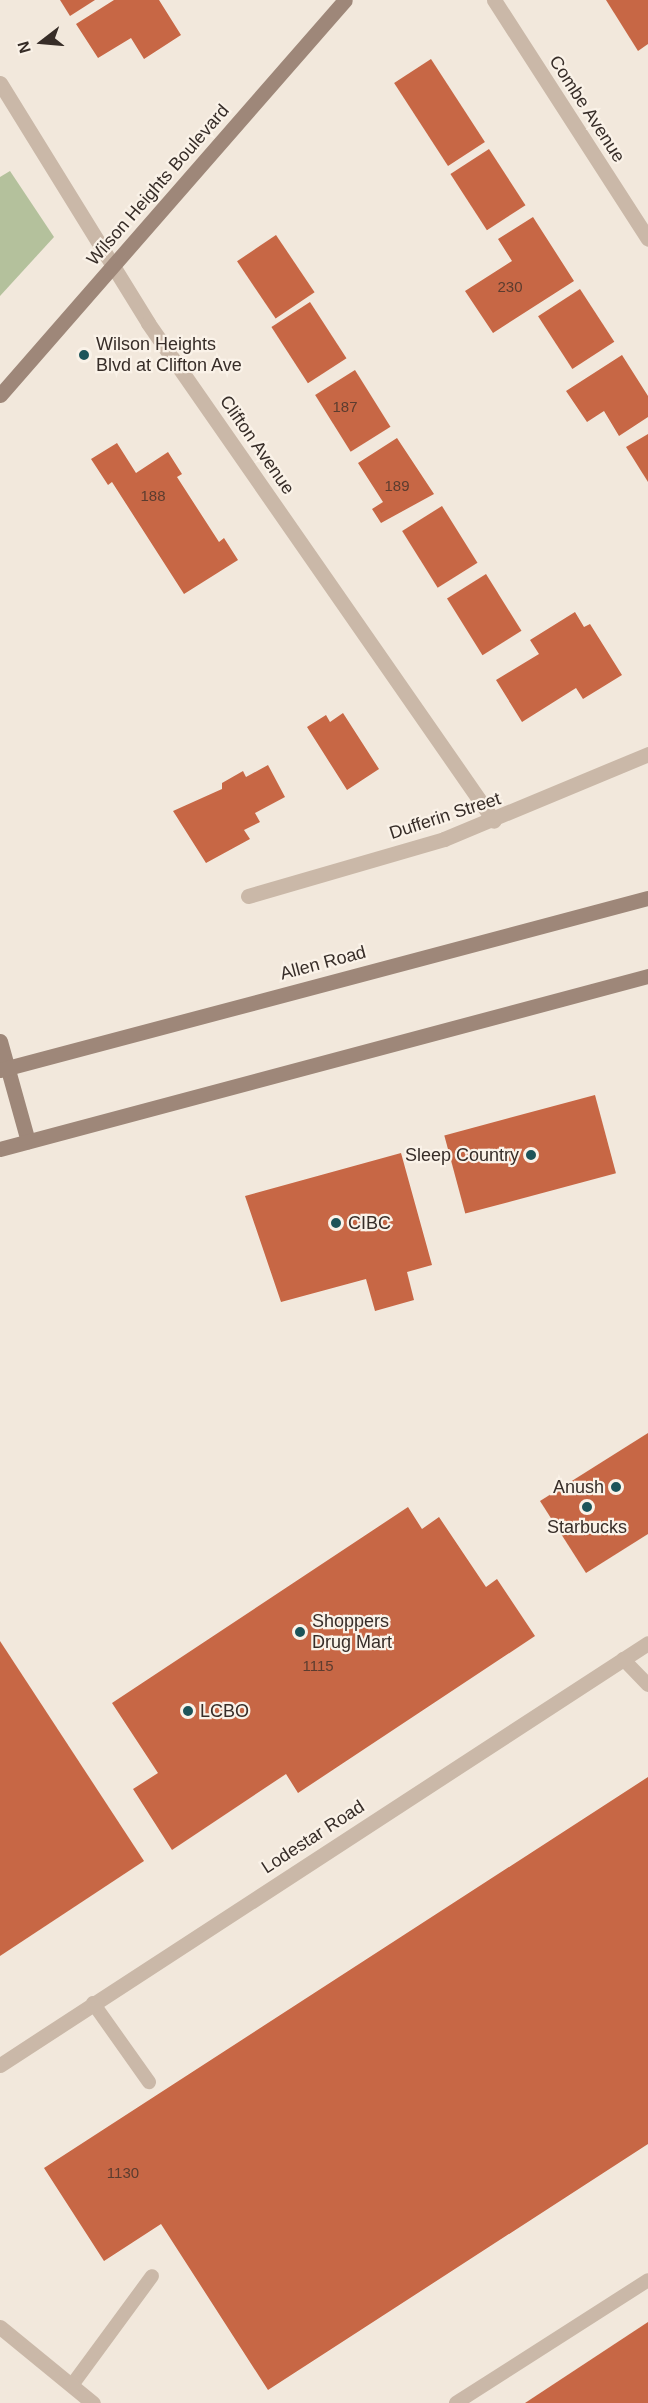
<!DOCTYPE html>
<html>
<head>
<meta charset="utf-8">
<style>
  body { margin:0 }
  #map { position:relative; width:648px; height:2403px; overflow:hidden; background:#f2e8dc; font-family:Helvetica,sans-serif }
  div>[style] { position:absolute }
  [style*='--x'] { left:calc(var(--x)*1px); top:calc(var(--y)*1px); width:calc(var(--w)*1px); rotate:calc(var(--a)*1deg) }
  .green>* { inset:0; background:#b4c19c }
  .building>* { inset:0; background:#c76745; transform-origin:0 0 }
  .lane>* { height:14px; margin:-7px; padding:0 7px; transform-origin:7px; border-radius:7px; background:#cab8a8 }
  .street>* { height:15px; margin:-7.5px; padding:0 7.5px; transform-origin:7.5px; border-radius:7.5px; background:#cab8a8 }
  .secondary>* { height:15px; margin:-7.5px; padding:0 7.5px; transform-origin:7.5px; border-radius:7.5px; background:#9e8779 }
  .dots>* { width:16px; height:16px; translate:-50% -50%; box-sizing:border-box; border:3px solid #faf2e8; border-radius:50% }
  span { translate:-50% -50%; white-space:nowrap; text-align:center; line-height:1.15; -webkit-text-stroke:4.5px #faf2e8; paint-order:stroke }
  .number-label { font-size:15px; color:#5b3c2f }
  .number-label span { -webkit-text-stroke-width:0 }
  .street-label { font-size:18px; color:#372d28 }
  .poi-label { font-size:18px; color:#372d28 }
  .left { translate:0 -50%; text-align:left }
  .right { translate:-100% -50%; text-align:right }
  .north { position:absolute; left:12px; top:12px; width:60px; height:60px; -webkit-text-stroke:4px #faf2e8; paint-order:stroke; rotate:254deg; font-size:16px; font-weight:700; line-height:24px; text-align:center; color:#372d28 }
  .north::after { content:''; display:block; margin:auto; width:21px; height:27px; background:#372d28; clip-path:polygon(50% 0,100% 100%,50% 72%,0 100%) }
</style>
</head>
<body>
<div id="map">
  <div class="green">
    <div style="clip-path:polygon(10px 171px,54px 237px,0 296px,0 177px)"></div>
  </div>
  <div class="building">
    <div style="clip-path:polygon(60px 0,95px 0,70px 16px)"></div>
    <div style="clip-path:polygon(114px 0,159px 0,181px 35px,144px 59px,131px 38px,98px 58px,76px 24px)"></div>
    <div style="clip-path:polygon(606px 0,648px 0,648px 44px,638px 51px)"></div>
    <div style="left:431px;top:59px;width:99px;height:44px;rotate:57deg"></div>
    <div style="left:489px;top:149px;width:67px;height:46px;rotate:57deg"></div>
    <div style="clip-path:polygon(533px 217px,574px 281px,493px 333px,465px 291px,512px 261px,498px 239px)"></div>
    <div style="left:276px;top:235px;width:69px;height:47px;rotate:56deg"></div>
    <div style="left:580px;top:289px;width:63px;height:50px;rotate:57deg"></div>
    <div style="left:310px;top:302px;width:67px;height:46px;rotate:57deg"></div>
    <div style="clip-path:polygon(622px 355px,648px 396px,648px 417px,619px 436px,604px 411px,587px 422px,566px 391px)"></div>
    <div style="left:355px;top:370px;width:67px;height:47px;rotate:58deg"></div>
    <div style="clip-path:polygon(648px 434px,648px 482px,626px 447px)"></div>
    <div style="clip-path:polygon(397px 438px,434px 494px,381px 523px,372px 509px,383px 502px,358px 463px)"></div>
    <div style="clip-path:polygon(117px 443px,136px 473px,168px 452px,182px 474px,177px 477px,219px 542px,224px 538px,238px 560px,184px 594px,112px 482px,108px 485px,91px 459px)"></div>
    <div style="left:442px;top:506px;width:67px;height:47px;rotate:58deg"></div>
    <div style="left:486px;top:574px;width:67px;height:46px;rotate:58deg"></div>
    <div style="clip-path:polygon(575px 612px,584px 627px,590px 624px,622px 675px,583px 699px,576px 688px,522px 722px,496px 680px,539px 654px,530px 640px)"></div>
    <div style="clip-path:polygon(343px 713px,379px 769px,347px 790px,307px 727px,326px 715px,330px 722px)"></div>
    <div style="clip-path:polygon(268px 765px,285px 797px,255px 813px,260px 822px,244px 830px,250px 839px,206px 863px,173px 811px,222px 789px,222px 783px,243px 771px,246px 777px)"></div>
    <div style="left:595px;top:1095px;width:81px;height:156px;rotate:75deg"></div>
    <div style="clip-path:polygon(401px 1153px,432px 1265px,407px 1272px,414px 1300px,375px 1311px,366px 1279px,281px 1302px,245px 1196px)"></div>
    <div style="clip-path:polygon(648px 1433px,648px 1534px,586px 1573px,540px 1501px)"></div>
    <div style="clip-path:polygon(408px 1507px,422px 1529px,439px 1517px,486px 1587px,497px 1579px,535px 1636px,298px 1793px,286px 1774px,172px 1850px,133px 1789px,158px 1773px,112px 1703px)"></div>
    <div style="clip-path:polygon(0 1641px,144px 1861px,0 1956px)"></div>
    <div style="clip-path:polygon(648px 1777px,648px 2144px,268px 2390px,161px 2224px,104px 2261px,44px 2168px)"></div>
    <div style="clip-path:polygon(648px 2322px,648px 2403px,525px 2403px)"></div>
  </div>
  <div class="lane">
    <div style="--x:623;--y:1659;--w:36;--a:46"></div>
    <div style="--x:93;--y:2003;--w:97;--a:54.7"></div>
    <div style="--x:72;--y:2385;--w:135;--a:-53.7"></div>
    <div style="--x:456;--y:2403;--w:228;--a:-32.6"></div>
  </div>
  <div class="street">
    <div style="--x:494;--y:0;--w:284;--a:57.2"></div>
    <div style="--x:0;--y:83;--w:282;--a:58.3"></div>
    <div style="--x:148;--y:323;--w:606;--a:55.21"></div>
    <div style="--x:248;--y:896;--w:204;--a:-16.2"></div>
    <div style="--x:444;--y:839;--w:221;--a:-22.6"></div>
    <div style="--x:0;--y:2065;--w:773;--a:-33.07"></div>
    <div style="--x:0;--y:2327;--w:120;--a:39.3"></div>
  </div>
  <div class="secondary">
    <div style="--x:0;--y:395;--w:524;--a:-48.87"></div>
    <div style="--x:0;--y:1041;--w:104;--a:74.4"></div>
    <div style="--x:0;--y:1070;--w:670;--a:-14.87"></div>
    <div style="--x:0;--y:1149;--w:671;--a:-14.95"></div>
  </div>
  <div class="dots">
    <div style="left:84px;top:355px;background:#1d5459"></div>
    <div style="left:531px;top:1155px;background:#1d5459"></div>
    <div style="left:336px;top:1223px;background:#1d5459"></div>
    <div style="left:616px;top:1487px;background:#1d5459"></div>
    <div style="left:587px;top:1507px;background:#1d5459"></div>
    <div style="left:300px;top:1632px;background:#1d5459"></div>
    <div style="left:188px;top:1711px;background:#1d5459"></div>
  </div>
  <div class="number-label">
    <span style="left:510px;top:287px">230</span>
    <span style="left:345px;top:407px">187</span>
    <span style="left:397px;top:486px">189</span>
    <span style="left:153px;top:496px">188</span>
    <span style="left:318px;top:1666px">1115</span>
    <span style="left:123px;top:2173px">1130</span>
  </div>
  <div class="street-label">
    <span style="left:587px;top:109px;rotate:57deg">Combe Avenue</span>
    <span style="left:158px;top:185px;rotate:-49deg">Wilson Heights Boulevard</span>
    <span style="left:257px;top:445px;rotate:55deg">Clifton Avenue</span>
    <span style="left:445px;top:816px;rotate:-18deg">Dufferin Street</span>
    <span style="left:323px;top:963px;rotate:-15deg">Allen Road</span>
    <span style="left:313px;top:1837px;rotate:-33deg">Lodestar Road</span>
  </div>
  <div class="poi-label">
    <span class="left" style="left:96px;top:355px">Wilson Heights<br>Blvd at Clifton Ave</span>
    <span class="right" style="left:519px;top:1155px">Sleep Country</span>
    <span class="left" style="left:348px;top:1223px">CIBC</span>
    <span class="right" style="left:604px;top:1487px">Anush</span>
    <span style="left:587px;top:1527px">Starbucks</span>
    <span class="left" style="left:312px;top:1632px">Shoppers<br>Drug Mart</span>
    <span class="left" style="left:200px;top:1711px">LCBO</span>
  </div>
  <div class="north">N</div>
</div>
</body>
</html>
